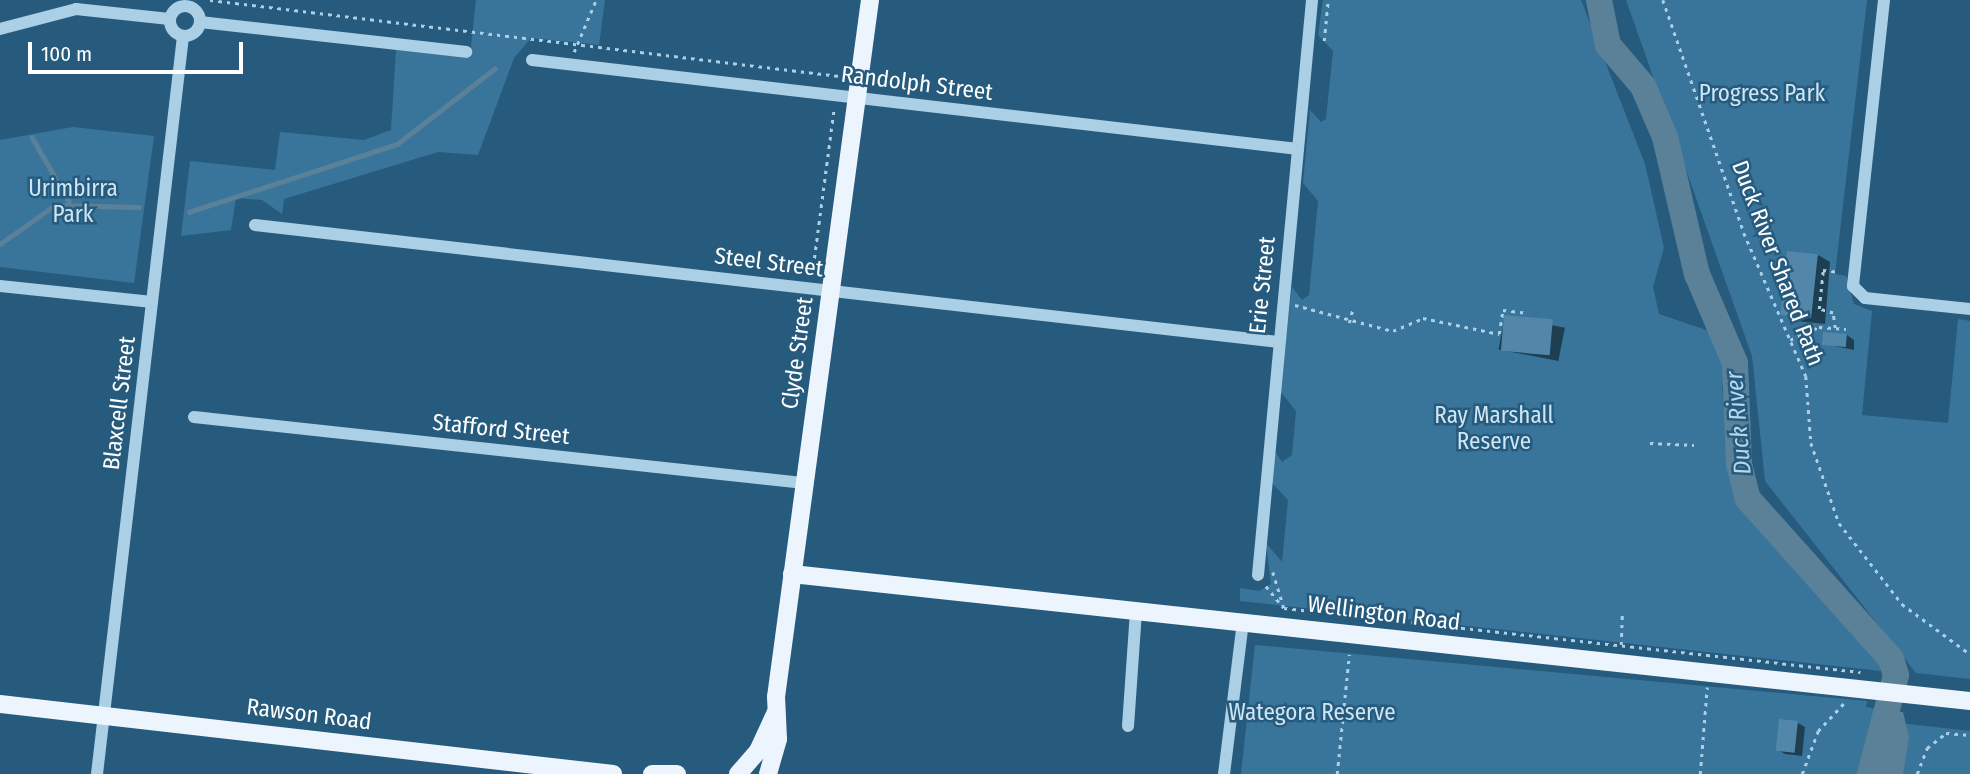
<!DOCTYPE html>
<html>
<head>
<meta charset="utf-8">
<style>
  body { margin:0 }
  #map { position:relative; width:1970px; height:774px; overflow:hidden; background:#265b7e; font-family:"Fira Sans Condensed",sans-serif }
  div>[style] { position:absolute }
  [style*='--x'] { left:calc(var(--x)*1px); top:calc(var(--y)*1px); width:calc(var(--w)*1px); rotate:calc(var(--a)*1deg) }
  .green>* { inset:0; background:#39759b }
  .water>* { inset:0; background:#5b8198 }
  .shadow>* { inset:0; background:#0007; transform-origin:0 0 }
  .stream>* { height:4.5px; margin:-2.25px; padding:0 2.25px; transform-origin:2.25px; border-radius:2.25px; background:#5b8198 }
  .river>* { height:26px; margin:-13px; padding:0 13px; transform-origin:13px; border-radius:13px; background:#5b8198 }
  .building>* { inset:0; background:#5287a9; transform-origin:0 0 }
  .path>* { height:2.5px; margin-top:-1.25px; transform-origin:0; background:repeating-linear-gradient(90deg,#abcfe5 0 3.5px,transparent 0 8.5px) }
  .minor>* { height:12px; margin:-6px; padding:0 6px; transform-origin:6px; border-radius:6px; background:#abcfe5 }
  .minor>.ring { margin:-6px; padding:0; box-sizing:content-box; background:none; border:12px solid #abcfe5; border-radius:50% }
  .major>* { height:18px; margin:-9px; padding:0 9px; transform-origin:9px; border-radius:9px; background:#ecf5fd }
  span { translate:-50% -50%; white-space:nowrap; text-align:center; line-height:1.15; -webkit-text-stroke:5px #265b7e; paint-order:stroke }
  .street-label { font-size:23px; color:#fff }
  .park-label { font-size:23px; color:#cee6f4 }
  .water-label { font-size:24px; color:#b7d8ed; font-style:italic }
  .scale { position:absolute; left:28px; top:42px; width:215px; height:32px; box-sizing:border-box; border:4px solid #fff; border-top:0; padding-left:9px; font-size:21px; line-height:24px; white-space:nowrap; color:#fff; -webkit-text-stroke:5px #265b7e; paint-order:stroke }
</style>
</head>
<body>
<div id="map">
  <div class="green">
    <div style="clip-path:polygon(476px 0,605px 0,599px 45px,531px 38px,514px 58px,478px 155px,438px 152px,284px 199px,282px 214px,262px 200px,236px 198px,231px 230px,181px 236px,190px 161px,275px 170px,280px 132px,364px 140px,391px 130px,396px 50px,470px 57px)"></div>
    <div style="clip-path:polygon(1323px 0,1581px 0,1645px 164px,1664px 248px,1653px 287px,1659px 314px,1718px 334px,1727px 362px,1722px 388px,1741px 499px,1891px 672px,1240px 601px,1240px 588px,1259px 591px,1271px 584px,1266px 543px,1282px 562px,1288px 500px,1272px 483px,1275px 451px,1282px 462px,1292px 455px,1296px 411px,1280px 391px,1292px 287px,1302px 300px,1309px 295px,1318px 201px,1303px 183px,1310px 110px,1321px 122px,1326px 119px,1333px 51px,1318px 35px)"></div>
    <div style="clip-path:polygon(1626px 0,1867px 0,1835px 274px,1846px 276px,1854px 304px,1872px 311px,1862px 415px,1948px 423px,1958px 319px,1970px 321px,1970px 679px,1916px 673px,1765px 481px,1752px 356px)"></div>
    <div style="clip-path:polygon(73px 127px,154px 136px,134px 283px,0 267px,0 140px)"></div>
    <div style="clip-path:polygon(1255px 645px,1867px 701px,1866px 707px,1876px 709px,1874px 774px,1241px 774px)"></div>
    <div style="clip-path:polygon(1900px 723px,1970px 731px,1970px 774px,1889px 774px)"></div>
  </div>
  <div class="water">
    <div style="clip-path:polygon(1891px 711px,1903px 712px,1909px 737px,1903px 774px,1875px 774px)"></div>
  </div>
  <div class="shadow">
    <div style="clip-path:polygon(1818px 255px,1830px 262px,1825px 324px,1796px 321px,1784px 314px)"></div>
    <div style="left:1505px;top:316px;width:61px;height:34px;rotate:11deg"></div>
    <div style="clip-path:polygon(1847px 335px,1854px 340px,1854px 350px,1824px 344px)"></div>
    <div style="clip-path:polygon(1798px 723px,1805px 727px,1802px 756px,1785px 754px,1778px 750px)"></div>
  </div>
  <div class="stream">
    <div style="--x:32;--y:137;--w:74;--a:60"></div>
    <div style="--x:189;--y:212;--w:219;--a:-18.1"></div>
    <div style="--x:397;--y:144;--w:123;--a:-37.7"></div>
    <div style="--x:0;--y:244;--w:67;--a:-35.3"></div>
    <div style="--x:55;--y:205;--w:84;--a:1.4"></div>
  </div>
  <div class="river">
    <div style="--x:1599;--y:0;--w:46;--a:78.7"></div>
    <div style="--x:1608;--y:45;--w:54;--a:49.5"></div>
    <div style="--x:1643;--y:86;--w:56;--a:66.7"></div>
    <div style="--x:1665;--y:137;--w:141;--a:76.9"></div>
    <div style="--x:1697;--y:274;--w:97;--a:66.9"></div>
    <div style="--x:1735;--y:363;--w:101;--a:87.7"></div>
    <div style="--x:1739;--y:464;--w:36;--a:76"></div>
    <div style="--x:1748;--y:499;--w:215;--a:48.2"></div>
    <div style="--x:1891;--y:659;--w:17;--a:73"></div>
    <div style="--x:1896;--y:675;--w:102;--a:104.7"></div>
  </div>
  <div class="building">
    <div style="left:1787px;top:251px;width:31px;height:64px;rotate:6deg"></div>
    <div style="left:1504px;top:315px;width:49px;height:36px;rotate:5deg"></div>
    <div style="left:1823px;top:332px;width:24px;height:13px;rotate:5deg"></div>
    <div style="left:1779px;top:719px;width:19px;height:32px;rotate:6deg"></div>
  </div>
  <div class="path">
    <div style="--x:210;--y:0;--w:634;--a:6.89"></div>
    <div style="--x:1663;--y:0;--w:247;--a:70.8"></div>
    <div style="--x:1744;--y:233;--w:156;--a:66.6"></div>
    <div style="--x:1806;--y:376;--w:67;--a:85.7"></div>
    <div style="--x:1811;--y:443;--w:85;--a:70.7"></div>
    <div style="--x:1839;--y:523;--w:103;--a:52.1"></div>
    <div style="--x:1902;--y:604;--w:84;--a:36.3"></div>
    <div style="--x:1324;--y:41;--w:41;--a:-84.4"></div>
    <div style="--x:574;--y:52;--w:56;--a:-67.1"></div>
    <div style="--x:812;--y:275;--w:167;--a:-82.5"></div>
    <div style="--x:1295;--y:305;--w:101;--a:14.9"></div>
    <div style="--x:1393;--y:331;--w:33;--a:-23"></div>
    <div style="--x:1423;--y:318;--w:78;--a:11.9"></div>
    <div style="--x:1499;--y:334;--w:24;--a:-81"></div>
    <div style="--x:1503;--y:310;--w:25;--a:7"></div>
    <div style="--x:1349;--y:323;--w:16;--a:-75"></div>
    <div style="--x:1835;--y:328;--w:15;--a:-98"></div>
    <div style="--x:1833;--y:313;--w:15;--a:-164"></div>
    <div style="--x:1819;--y:309;--w:39;--a:-84"></div>
    <div style="--x:1823;--y:270;--w:17;--a:7"></div>
    <div style="--x:1790;--y:340;--w:32;--a:-24"></div>
    <div style="--x:1819;--y:327;--w:27;--a:4"></div>
    <div style="--x:1650;--y:443;--w:44;--a:2.6"></div>
    <div style="--x:1273;--y:572;--w:38;--a:73"></div>
    <div style="--x:1266;--y:586;--w:28;--a:51"></div>
    <div style="--x:1284;--y:608;--w:580;--a:6.34"></div>
    <div style="--x:1621;--y:645;--w:30;--a:-88"></div>
    <div style="--x:1337;--y:774;--w:120;--a:-84.2"></div>
    <div style="--x:1700;--y:774;--w:87;--a:-85.4"></div>
    <div style="--x:1802;--y:774;--w:46;--a:-69.6"></div>
    <div style="--x:1818;--y:731;--w:38;--a:-47"></div>
    <div style="--x:1917;--y:774;--w:28;--a:-69"></div>
    <div style="--x:1927;--y:748;--w:24;--a:-38"></div>
    <div style="--x:1946;--y:733;--w:24;--a:5"></div>
  </div>
  <div class="minor">
    <div style="--x:1884;--y:0;--w:288;--a:96.2"></div>
    <div style="--x:1853;--y:286;--w:17;--a:45"></div>
    <div style="--x:1865;--y:298;--w:106;--a:6"></div>
    <div class="ring" style="left:170px;top:6px;width:18px;height:18px"></div>
    <div style="--x:200;--y:22;--w:268;--a:6.4"></div>
    <div style="--x:0;--y:29;--w:79;--a:-14.7"></div>
    <div style="--x:76;--y:9;--w:94;--a:6.1"></div>
    <div style="--x:532;--y:60;--w:771;--a:6.63"></div>
    <div style="--x:255;--y:225;--w:1030;--a:6.52"></div>
    <div style="--x:0;--y:286;--w:153;--a:6"></div>
    <div style="--x:194;--y:417;--w:614;--a:6.18"></div>
    <div style="--x:1258;--y:575;--w:578;--a:-84.63"></div>
    <div style="--x:1128;--y:726;--w:113;--a:-86"></div>
    <div style="--x:97;--y:774;--w:743;--a:-83.35"></div>
    <div style="--x:1224;--y:774;--w:154;--a:-82.9"></div>
  </div>
  <div class="major">
    <div style="--x:792;--y:574;--w:1185;--a:6.15"></div>
    <div style="--x:0;--y:704;--w:617;--a:6.51"></div>
    <div style="--x:652;--y:774;--w:25;--a:0"></div>
    <div style="--x:738;--y:774;--w:30;--a:-49"></div>
    <div style="--x:758;--y:751;--w:41;--a:-65.3"></div>
    <div style="--x:768;--y:774;--w:36;--a:-74"></div>
    <div style="--x:778;--y:739;--w:42;--a:-92.7"></div>
    <div style="--x:776;--y:697;--w:703;--a:-82.32"></div>
  </div>
  <div class="street-label">
    <span style="left:917px;top:83px;rotate:7deg">Randolph Street</span>
    <span style="left:769px;top:262px;rotate:7deg">Steel Street</span>
    <span style="left:1778px;top:263px;rotate:69deg">Duck River Shared Path</span>
    <span style="left:1262px;top:285px;rotate:-84deg">Erie Street</span>
    <span style="left:797px;top:353px;rotate:-82deg">Clyde Street</span>
    <span style="left:119px;top:403px;rotate:-83deg">Blaxcell Street</span>
    <span style="left:501px;top:429px;rotate:6deg">Stafford Street</span>
    <span style="left:1384px;top:613px;rotate:7deg">Wellington Road</span>
    <span style="left:309px;top:714px;rotate:7deg">Rawson Road</span>
  </div>
  <div class="park-label">
    <span style="left:1762px;top:93px">Progress Park</span>
    <span style="left:73px;top:201px">Urimbirra<br>Park</span>
    <span style="left:1494px;top:428px">Ray Marshall<br>Reserve</span>
    <span style="left:1312px;top:712px">Wategora Reserve</span>
  </div>
  <div class="water-label">
    <span style="left:1739px;top:423px;rotate:-95deg">Duck River</span>
  </div>
  <div class="scale">100 m</div>
</div>
</body>
</html>
